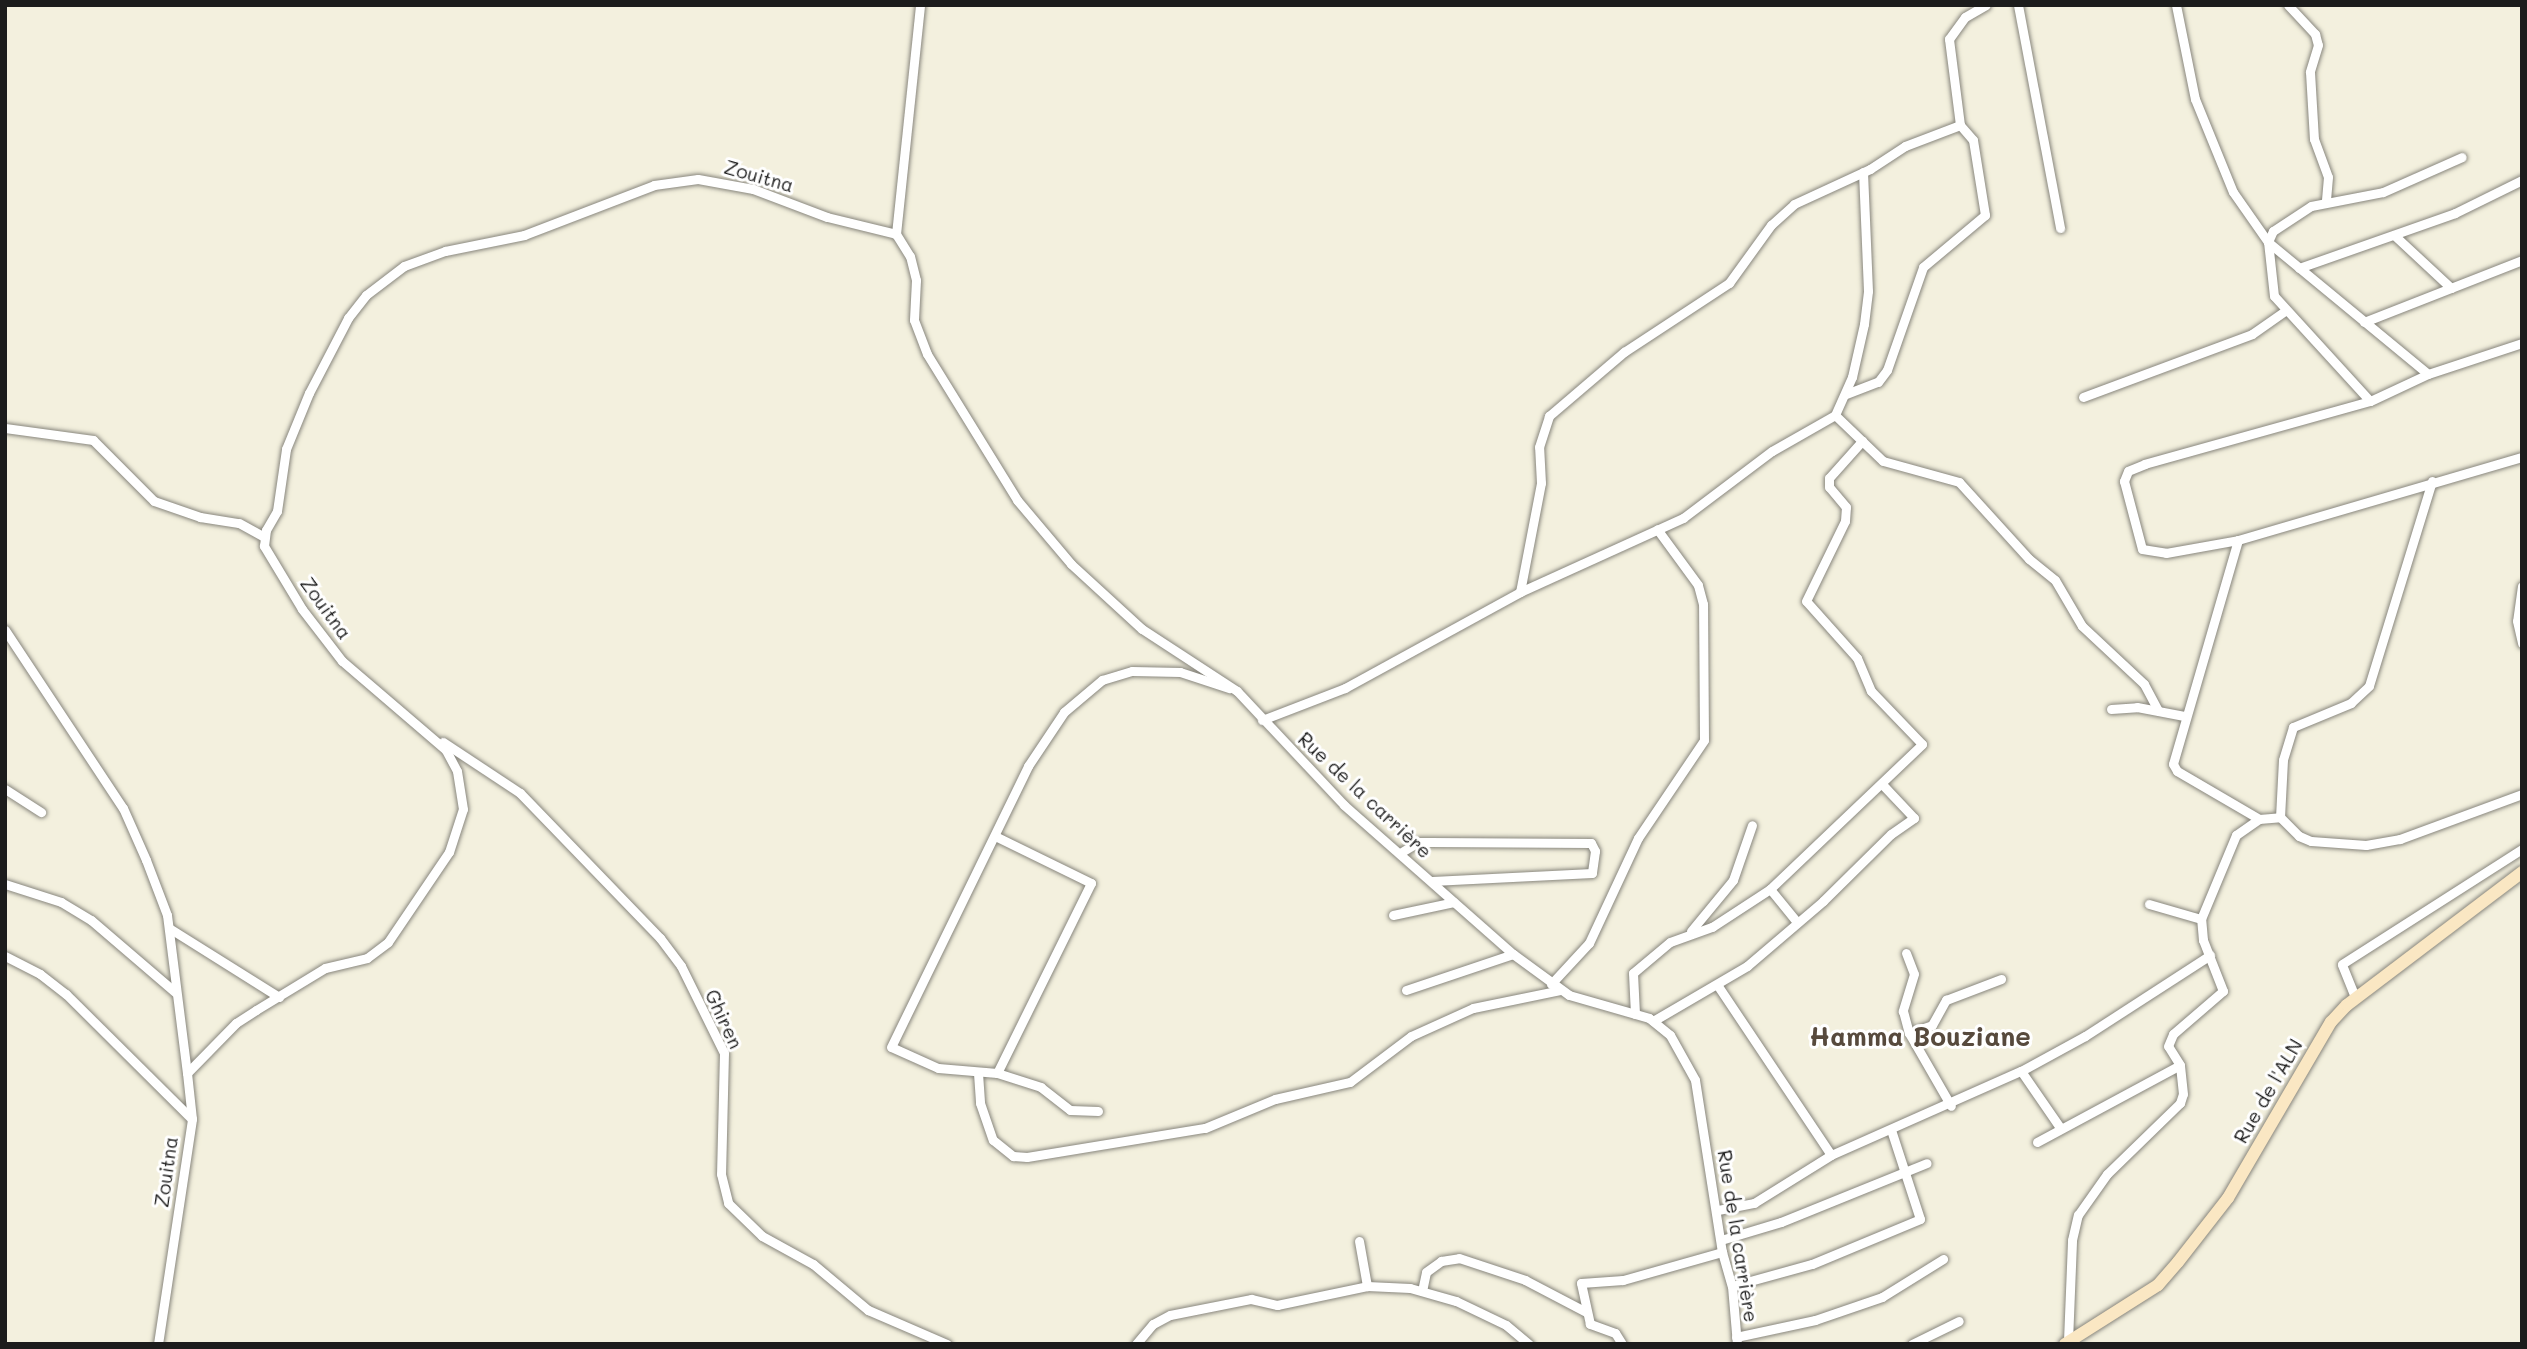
<!DOCTYPE html>
<html>
<head>
<meta charset="utf-8">
<style>
  body { margin:0 }
  #map { position:relative; width:2527px; height:1349px; overflow:hidden; background:#f3f0de; font-family:Mali,sans-serif }
  div>[style] { position:absolute }
  [style*='--x'] { left:calc(var(--x)*1px); top:calc(var(--y)*1px); width:calc(var(--w)*1px); rotate:calc(var(--a)*1deg) }
  .roads { filter:drop-shadow(0 0 2px #88867d) drop-shadow(0 0 2px #88867d) }
  .street>* { height:9px; margin:-4.5px; padding:0 4.5px; transform-origin:4.5px; border-radius:4.5px; background:#fff }
  .secondary>* { height:12px; margin:-6px; padding:0 6px; transform-origin:6px; border-radius:6px; background:#fae7c3 }
  span { translate:-50% -50%; white-space:nowrap; text-align:center; line-height:1.15; -webkit-text-stroke:6px #fff; paint-order:stroke }
  .street-label { font-size:19px; color:#1c1c1c }
  .district-label { font-size:26px; color:#574a3d; font-weight:700 }
  .frame { position:absolute; inset:0; border:7px solid #1c1c1c; pointer-events:none }
</style>
</head>
<body>
<div id="map">
  <div class="roads">
    <div class="street">
      <div style="--x:2018;--y:5;--w:227;--a:79.3"></div>
      <div style="--x:2176;--y:5;--w:96;--a:78.6"></div>
      <div style="--x:2195;--y:99;--w:100;--a:67.8"></div>
      <div style="--x:2233;--y:192;--w:61;--a:55"></div>
      <div style="--x:2268;--y:242;--w:207;--a:39.5"></div>
      <div style="--x:2288;--y:5;--w:40;--a:47"></div>
      <div style="--x:2315;--y:34;--w:11;--a:75"></div>
      <div style="--x:2318;--y:45;--w:28;--a:107"></div>
      <div style="--x:2310;--y:72;--w:67;--a:86.6"></div>
      <div style="--x:2314;--y:139;--w:40;--a:69.8"></div>
      <div style="--x:2328;--y:177;--w:24;--a:95"></div>
      <div style="--x:896;--y:234;--w:230;--a:-84"></div>
      <div style="--x:2394;--y:235;--w:78;--a:42.9"></div>
      <div style="--x:2299;--y:268;--w:165;--a:-19.4"></div>
      <div style="--x:2455;--y:213;--w:75;--a:-26.2"></div>
      <div style="--x:2364;--y:322;--w:170;--a:-21.4"></div>
      <div style="--x:2522;--y:343;--w:99;--a:161.7"></div>
      <div style="--x:2428;--y:374;--w:64;--a:155"></div>
      <div style="--x:2370;--y:401;--w:234;--a:164.4"></div>
      <div style="--x:2145;--y:464;--w:18;--a:158"></div>
      <div style="--x:2128;--y:471;--w:11;--a:112"></div>
      <div style="--x:2124;--y:481;--w:70;--a:75.2"></div>
      <div style="--x:2142;--y:549;--w:24;--a:9"></div>
      <div style="--x:2166;--y:553;--w:73;--a:-10.2"></div>
      <div style="--x:2238;--y:540;--w:296;--a:-16.3"></div>
      <div style="--x:1846;--y:394;--w:34;--a:-21"></div>
      <div style="--x:1878;--y:382;--w:15;--a:-53"></div>
      <div style="--x:1887;--y:370;--w:109;--a:-70.7"></div>
      <div style="--x:1923;--y:267;--w:81;--a:-40"></div>
      <div style="--x:1985;--y:215;--w:76;--a:-99.1"></div>
      <div style="--x:1973;--y:140;--w:20;--a:-131"></div>
      <div style="--x:2083;--y:397;--w:180;--a:-20.4"></div>
      <div style="--x:2252;--y:334;--w:39;--a:-35"></div>
      <div style="--x:2370;--y:401;--w:142;--a:-132.4"></div>
      <div style="--x:2274;--y:296;--w:54;--a:-96.3"></div>
      <div style="--x:2268;--y:242;--w:12;--a:-66"></div>
      <div style="--x:2273;--y:231;--w:45;--a:-33.3"></div>
      <div style="--x:2311;--y:206;--w:73;--a:-11"></div>
      <div style="--x:2383;--y:192;--w:86;--a:-23.9"></div>
      <div style="--x:1835;--y:415;--w:66;--a:43.8"></div>
      <div style="--x:1883;--y:461;--w:79;--a:15.4"></div>
      <div style="--x:1959;--y:482;--w:104;--a:47.7"></div>
      <div style="--x:2029;--y:559;--w:33;--a:39"></div>
      <div style="--x:2055;--y:580;--w:53;--a:59.6"></div>
      <div style="--x:2082;--y:626;--w:85;--a:43.1"></div>
      <div style="--x:2144;--y:684;--w:30;--a:62"></div>
      <div style="--x:5;--y:428;--w:89;--a:7.8"></div>
      <div style="--x:93;--y:440;--w:86;--a:45"></div>
      <div style="--x:154;--y:501;--w:49;--a:19.2"></div>
      <div style="--x:200;--y:517;--w:39;--a:9"></div>
      <div style="--x:239;--y:523;--w:29;--a:29"></div>
      <div style="--x:2432;--y:481;--w:214;--a:107.1"></div>
      <div style="--x:2369;--y:686;--w:25;--a:137"></div>
      <div style="--x:2351;--y:703;--w:63;--a:157.5"></div>
      <div style="--x:2293;--y:727;--w:34;--a:107"></div>
      <div style="--x:2283;--y:760;--w:57;--a:93"></div>
      <div style="--x:2280;--y:817;--w:27;--a:45"></div>
      <div style="--x:2299;--y:836;--w:13;--a:23"></div>
      <div style="--x:2311;--y:841;--w:55;--a:4.2"></div>
      <div style="--x:2366;--y:845;--w:35;--a:-10"></div>
      <div style="--x:2400;--y:839;--w:130;--a:-20.2"></div>
      <div style="--x:2238;--y:540;--w:233;--a:106.2"></div>
      <div style="--x:2173;--y:764;--w:8;--a:60"></div>
      <div style="--x:2177;--y:771;--w:95;--a:30.3"></div>
      <div style="--x:2259;--y:819;--w:21;--a:-5"></div>
      <div style="--x:2522;--y:586;--w:35;--a:98"></div>
      <div style="--x:2517;--y:621;--w:23;--a:77"></div>
      <div style="--x:1520;--y:592;--w:179;--a:-24.4"></div>
      <div style="--x:1683;--y:518;--w:111;--a:-37"></div>
      <div style="--x:1772;--y:451;--w:73;--a:-29.7"></div>
      <div style="--x:1835;--y:415;--w:42;--a:-65.9"></div>
      <div style="--x:1852;--y:377;--w:54;--a:-77.2"></div>
      <div style="--x:1864;--y:324;--w:33;--a:-83"></div>
      <div style="--x:1868;--y:291;--w:119;--a:-92.4"></div>
      <div style="--x:5;--y:630;--w:214;--a:56.5"></div>
      <div style="--x:123;--y:808;--w:57;--a:66.1"></div>
      <div style="--x:146;--y:860;--w:59;--a:69.1"></div>
      <div style="--x:167;--y:915;--w:159;--a:82.8"></div>
      <div style="--x:2111;--y:709;--w:26;--a:-4"></div>
      <div style="--x:2137;--y:707;--w:48;--a:10.8"></div>
      <div style="--x:1262;--y:720;--w:89;--a:-21.1"></div>
      <div style="--x:1345;--y:688;--w:200;--a:-28.7"></div>
      <div style="--x:1520;--y:592;--w:111;--a:-79.1"></div>
      <div style="--x:1541;--y:483;--w:36;--a:-93"></div>
      <div style="--x:1539;--y:447;--w:33;--a:-72"></div>
      <div style="--x:1549;--y:416;--w:99;--a:-40.5"></div>
      <div style="--x:1624;--y:352;--w:126;--a:-33.3"></div>
      <div style="--x:1729;--y:283;--w:72;--a:-54.1"></div>
      <div style="--x:1771;--y:225;--w:31;--a:-42"></div>
      <div style="--x:1794;--y:204;--w:84;--a:-24.7"></div>
      <div style="--x:1870;--y:169;--w:42;--a:-33.3"></div>
      <div style="--x:1905;--y:146;--w:59;--a:-20.9"></div>
      <div style="--x:1960;--y:125;--w:87;--a:-97.3"></div>
      <div style="--x:1949;--y:39;--w:27;--a:-54"></div>
      <div style="--x:1965;--y:17;--w:24;--a:-30"></div>
      <div style="--x:443;--y:742;--w:92;--a:33.5"></div>
      <div style="--x:520;--y:793;--w:202;--a:46"></div>
      <div style="--x:660;--y:938;--w:35;--a:53"></div>
      <div style="--x:681;--y:966;--w:97;--a:63.7"></div>
      <div style="--x:724;--y:1053;--w:121;--a:91.4"></div>
      <div style="--x:721;--y:1174;--w:30;--a:76"></div>
      <div style="--x:728;--y:1203;--w:47;--a:44.1"></div>
      <div style="--x:762;--y:1236;--w:58;--a:28.8"></div>
      <div style="--x:813;--y:1264;--w:72;--a:39.9"></div>
      <div style="--x:868;--y:1310;--w:86;--a:23.3"></div>
      <div style="--x:5;--y:789;--w:43;--a:32.6"></div>
      <div style="--x:995;--y:836;--w:107;--a:26.1"></div>
      <div style="--x:1091;--y:883;--w:212;--a:116.3"></div>
      <div style="--x:1400;--y:853;--w:21;--a:-31"></div>
      <div style="--x:1418;--y:842;--w:12;--a:0"></div>
      <div style="--x:1430;--y:842;--w:161;--a:0.4"></div>
      <div style="--x:1591;--y:843;--w:9;--a:63"></div>
      <div style="--x:1595;--y:851;--w:22;--a:98"></div>
      <div style="--x:1592;--y:873;--w:160;--a:177.1"></div>
      <div style="--x:5;--y:884;--w:59;--a:17.8"></div>
      <div style="--x:61;--y:902;--w:35;--a:31"></div>
      <div style="--x:91;--y:920;--w:111;--a:40.6"></div>
      <div style="--x:1770;--y:889;--w:210;--a:-43.6"></div>
      <div style="--x:1922;--y:744;--w:74;--a:-133.9"></div>
      <div style="--x:1871;--y:691;--w:36;--a:-113"></div>
      <div style="--x:1857;--y:658;--w:76;--a:-131.8"></div>
      <div style="--x:1806;--y:601;--w:89;--a:-64"></div>
      <div style="--x:1845;--y:521;--w:14;--a:-86"></div>
      <div style="--x:1846;--y:507;--w:26;--a:-130"></div>
      <div style="--x:1829;--y:487;--w:9;--a:-90"></div>
      <div style="--x:1829;--y:478;--w:50;--a:-48.3"></div>
      <div style="--x:2149;--y:904;--w:54;--a:16.1"></div>
      <div style="--x:1393;--y:915;--w:62;--a:-12"></div>
      <div style="--x:169;--y:928;--w:130;--a:32.1"></div>
      <div style="--x:1691;--y:931;--w:66;--a:-50.5"></div>
      <div style="--x:1733;--y:880;--w:58;--a:-70.9"></div>
      <div style="--x:1906;--y:953;--w:22;--a:69"></div>
      <div style="--x:1914;--y:974;--w:39;--a:107"></div>
      <div style="--x:1903;--y:1011;--w:23;--a:75"></div>
      <div style="--x:1909;--y:1033;--w:84;--a:60.1"></div>
      <div style="--x:5;--y:956;--w:39;--a:27"></div>
      <div style="--x:40;--y:974;--w:33;--a:38"></div>
      <div style="--x:66;--y:994;--w:175;--a:44.8"></div>
      <div style="--x:1551;--y:984;--w:56;--a:-47.2"></div>
      <div style="--x:1589;--y:943;--w:116;--a:-65"></div>
      <div style="--x:1638;--y:838;--w:118;--a:-56"></div>
      <div style="--x:1704;--y:740;--w:136;--a:-90.4"></div>
      <div style="--x:1703;--y:604;--w:20;--a:-105"></div>
      <div style="--x:1698;--y:585;--w:69;--a:-126.2"></div>
      <div style="--x:1718;--y:986;--w:203;--a:56.2"></div>
      <div style="--x:1406;--y:990;--w:113;--a:-18.6"></div>
      <div style="--x:2355;--y:997;--w:35;--a:-112"></div>
      <div style="--x:2342;--y:964;--w:214;--a:-32.6"></div>
      <div style="--x:1635;--y:1014;--w:41;--a:-92.8"></div>
      <div style="--x:1633;--y:973;--w:48;--a:-40"></div>
      <div style="--x:1670;--y:942;--w:45;--a:-19.7"></div>
      <div style="--x:1712;--y:927;--w:69;--a:-33.2"></div>
      <div style="--x:1770;--y:889;--w:43;--a:50.7"></div>
      <div style="--x:1653;--y:1021;--w:109;--a:-30.3"></div>
      <div style="--x:1747;--y:966;--w:100;--a:-40.5"></div>
      <div style="--x:1823;--y:901;--w:95;--a:-44.6"></div>
      <div style="--x:1891;--y:834;--w:28;--a:-35"></div>
      <div style="--x:1914;--y:818;--w:47;--a:-133.3"></div>
      <div style="--x:1909;--y:1033;--w:24;--a:-19"></div>
      <div style="--x:1932;--y:1025;--w:29;--a:-61"></div>
      <div style="--x:1946;--y:1000;--w:59;--a:-20.9"></div>
      <div style="--x:2021;--y:1071;--w:70;--a:55.4"></div>
      <div style="--x:978;--y:1073;--w:30;--a:86"></div>
      <div style="--x:980;--y:1103;--w:39;--a:71"></div>
      <div style="--x:993;--y:1140;--w:26;--a:39"></div>
      <div style="--x:1013;--y:1156;--w:14;--a:4"></div>
      <div style="--x:1027;--y:1157;--w:180;--a:-9.3"></div>
      <div style="--x:1205;--y:1128;--w:76;--a:-22.5"></div>
      <div style="--x:1275;--y:1099;--w:77;--a:-12.8"></div>
      <div style="--x:1350;--y:1082;--w:76;--a:-37"></div>
      <div style="--x:1411;--y:1036;--w:68;--a:-24.3"></div>
      <div style="--x:1473;--y:1008;--w:90;--a:-11.6"></div>
      <div style="--x:1098;--y:1111;--w:28;--a:-178"></div>
      <div style="--x:1070;--y:1110;--w:37;--a:-142"></div>
      <div style="--x:1041;--y:1087;--w:46;--a:-162.3"></div>
      <div style="--x:997;--y:1073;--w:59;--a:-175.2"></div>
      <div style="--x:938;--y:1068;--w:51;--a:-155.9"></div>
      <div style="--x:891;--y:1047;--w:313;--a:-64"></div>
      <div style="--x:1028;--y:766;--w:65;--a:-56.3"></div>
      <div style="--x:1064;--y:712;--w:50;--a:-40.1"></div>
      <div style="--x:1102;--y:680;--w:31;--a:-17"></div>
      <div style="--x:1132;--y:671;--w:48;--a:1.2"></div>
      <div style="--x:1180;--y:672;--w:52;--a:18.1"></div>
      <div style="--x:2037;--y:1142;--w:162;--a:-28.3"></div>
      <div style="--x:1718;--y:1210;--w:37;--a:-11"></div>
      <div style="--x:1754;--y:1203;--w:91;--a:-31.9"></div>
      <div style="--x:1831;--y:1155;--w:208;--a:-23.9"></div>
      <div style="--x:2021;--y:1071;--w:73;--a:-28.7"></div>
      <div style="--x:2085;--y:1036;--w:149;--a:-32.9"></div>
      <div style="--x:1721;--y:1240;--w:63;--a:-16.7"></div>
      <div style="--x:1781;--y:1222;--w:157;--a:-22"></div>
      <div style="--x:1359;--y:1241;--w:46;--a:79.9"></div>
      <div style="--x:1732;--y:1286;--w:83;--a:-15.4"></div>
      <div style="--x:1812;--y:1264;--w:117;--a:-22.6"></div>
      <div style="--x:1920;--y:1219;--w:94;--a:-108"></div>
      <div style="--x:1422;--y:1291;--w:19;--a:-78"></div>
      <div style="--x:1426;--y:1272;--w:19;--a:-36"></div>
      <div style="--x:1441;--y:1261;--w:18;--a:-9"></div>
      <div style="--x:1459;--y:1258;--w:70;--a:18.4"></div>
      <div style="--x:1525;--y:1280;--w:69;--a:27.7"></div>
      <div style="--x:1736;--y:1337;--w:81;--a:-12.1"></div>
      <div style="--x:1815;--y:1320;--w:71;--a:-18.9"></div>
      <div style="--x:1882;--y:1297;--w:72;--a:-31.9"></div>
      <div style="--x:2068;--y:1341;--w:101;--a:-87.7"></div>
      <div style="--x:2072;--y:1240;--w:26;--a:-77"></div>
      <div style="--x:2078;--y:1215;--w:50;--a:-54.7"></div>
      <div style="--x:2107;--y:1174;--w:102;--a:-44.2"></div>
      <div style="--x:2180;--y:1103;--w:9;--a:-72"></div>
      <div style="--x:2183;--y:1094;--w:29;--a:-96"></div>
      <div style="--x:2180;--y:1065;--w:22;--a:-122"></div>
      <div style="--x:2168;--y:1046;--w:13;--a:-67"></div>
      <div style="--x:2173;--y:1034;--w:66;--a:-40.7"></div>
      <div style="--x:2223;--y:991;--w:55;--a:-111.4"></div>
      <div style="--x:2203;--y:940;--w:21;--a:-95"></div>
      <div style="--x:2201;--y:919;--w:91;--a:-67.4"></div>
      <div style="--x:2236;--y:835;--w:28;--a:-35"></div>
      <div style="--x:158;--y:1344;--w:228;--a:-81.4"></div>
      <div style="--x:192;--y:1119;--w:46;--a:-96.2"></div>
      <div style="--x:187;--y:1073;--w:70;--a:-45.6"></div>
      <div style="--x:236;--y:1023;--w:24;--a:-33"></div>
      <div style="--x:256;--y:1010;--w:81;--a:-31.3"></div>
      <div style="--x:325;--y:968;--w:43;--a:-13.4"></div>
      <div style="--x:367;--y:958;--w:26;--a:-37"></div>
      <div style="--x:388;--y:942;--w:109;--a:-55.9"></div>
      <div style="--x:449;--y:852;--w:45;--a:-72"></div>
      <div style="--x:463;--y:809;--w:38;--a:-99"></div>
      <div style="--x:457;--y:771;--w:24;--a:-118"></div>
      <div style="--x:446;--y:750;--w:137;--a:-139.4"></div>
      <div style="--x:342;--y:661;--w:66;--a:-127.6"></div>
      <div style="--x:302;--y:609;--w:74;--a:-121.1"></div>
      <div style="--x:264;--y:546;--w:16;--a:-83"></div>
      <div style="--x:266;--y:530;--w:22;--a:-60"></div>
      <div style="--x:277;--y:511;--w:63;--a:-81.7"></div>
      <div style="--x:286;--y:449;--w:61;--a:-67.7"></div>
      <div style="--x:309;--y:393;--w:85;--a:-62.5"></div>
      <div style="--x:348;--y:318;--w:29;--a:-52"></div>
      <div style="--x:366;--y:295;--w:48;--a:-37.3"></div>
      <div style="--x:404;--y:266;--w:44;--a:-20.1"></div>
      <div style="--x:445;--y:251;--w:81;--a:-11.4"></div>
      <div style="--x:524;--y:235;--w:139;--a:-21"></div>
      <div style="--x:654;--y:185;--w:44;--a:-7.8"></div>
      <div style="--x:698;--y:179;--w:56;--a:10.3"></div>
      <div style="--x:753;--y:189;--w:79;--a:20.7"></div>
      <div style="--x:827;--y:217;--w:71;--a:13.8"></div>
      <div style="--x:896;--y:234;--w:26;--a:58"></div>
      <div style="--x:910;--y:256;--w:25;--a:76"></div>
      <div style="--x:916;--y:280;--w:40;--a:92.9"></div>
      <div style="--x:914;--y:320;--w:36;--a:69"></div>
      <div style="--x:927;--y:354;--w:172;--a:58.3"></div>
      <div style="--x:1017;--y:500;--w:84;--a:49.8"></div>
      <div style="--x:1071;--y:564;--w:96;--a:42.5"></div>
      <div style="--x:1142;--y:629;--w:113;--a:33.1"></div>
      <div style="--x:1237;--y:691;--w:156;--a:46.8"></div>
      <div style="--x:1344;--y:805;--w:225;--a:41.4"></div>
      <div style="--x:1513;--y:954;--w:69;--a:36.2"></div>
      <div style="--x:1569;--y:995;--w:83;--a:16"></div>
      <div style="--x:1649;--y:1018;--w:27;--a:39"></div>
      <div style="--x:1670;--y:1035;--w:51;--a:60.9"></div>
      <div style="--x:1695;--y:1080;--w:174;--a:81.1"></div>
      <div style="--x:1722;--y:1252;--w:35;--a:74"></div>
      <div style="--x:1732;--y:1286;--w:58;--a:85.1"></div>
      <div style="--x:1136;--y:1344;--w:26;--a:-50"></div>
      <div style="--x:1153;--y:1324;--w:19;--a:-28"></div>
      <div style="--x:1170;--y:1315;--w:83;--a:-11.2"></div>
      <div style="--x:1251;--y:1299;--w:27;--a:13"></div>
      <div style="--x:1277;--y:1305;--w:92;--a:-11.9"></div>
      <div style="--x:1367;--y:1286;--w:43;--a:2.7"></div>
      <div style="--x:1410;--y:1288;--w:48;--a:15.8"></div>
      <div style="--x:1456;--y:1301;--w:55;--a:25.6"></div>
      <div style="--x:1506;--y:1325;--w:30;--a:40"></div>
      <div style="--x:1622;--y:1344;--w:13;--a:-122"></div>
      <div style="--x:1615;--y:1333;--w:27;--a:-160"></div>
      <div style="--x:1590;--y:1324;--w:42;--a:-102.4"></div>
      <div style="--x:1581;--y:1283;--w:42;--a:-4.1"></div>
      <div style="--x:1623;--y:1280;--w:103;--a:-15.8"></div>
      <div style="--x:1912;--y:1344;--w:52;--a:-26.1"></div>
    </div>
    <div class="secondary">
      <div style="--x:2065;--y:1344;--w:110;--a:-32.4"></div>
      <div style="--x:2158;--y:1285;--w:30;--a:-49"></div>
      <div style="--x:2178;--y:1262;--w:81;--a:-52"></div>
      <div style="--x:2228;--y:1198;--w:204;--a:-59.7"></div>
      <div style="--x:2331;--y:1022;--w:23;--a:-47"></div>
      <div style="--x:2347;--y:1005;--w:220;--a:-37.2"></div>
    </div>
  </div>
  <div class="street-label">
    <span style="left:759px;top:176px;rotate:16deg">Zouitna</span>
    <span style="left:326px;top:608px;rotate:54deg">Zouitna</span>
    <span style="left:1365px;top:795px;rotate:43deg">Rue de la carrière</span>
    <span style="left:724px;top:1019px;rotate:65deg">Ghiren</span>
    <span style="left:2268px;top:1091px;rotate:-60deg">Rue de l'ALN</span>
    <span style="left:166px;top:1172px;rotate:-82deg">Zouitna</span>
    <span style="left:1738px;top:1236px;rotate:81deg">Rue de la carrière</span>
  </div>
  <div class="district-label">
    <span style="left:1920px;top:1037px">Hamma Bouziane</span>
  </div>
  <div class="frame"></div>
</div>
</body>
</html>
